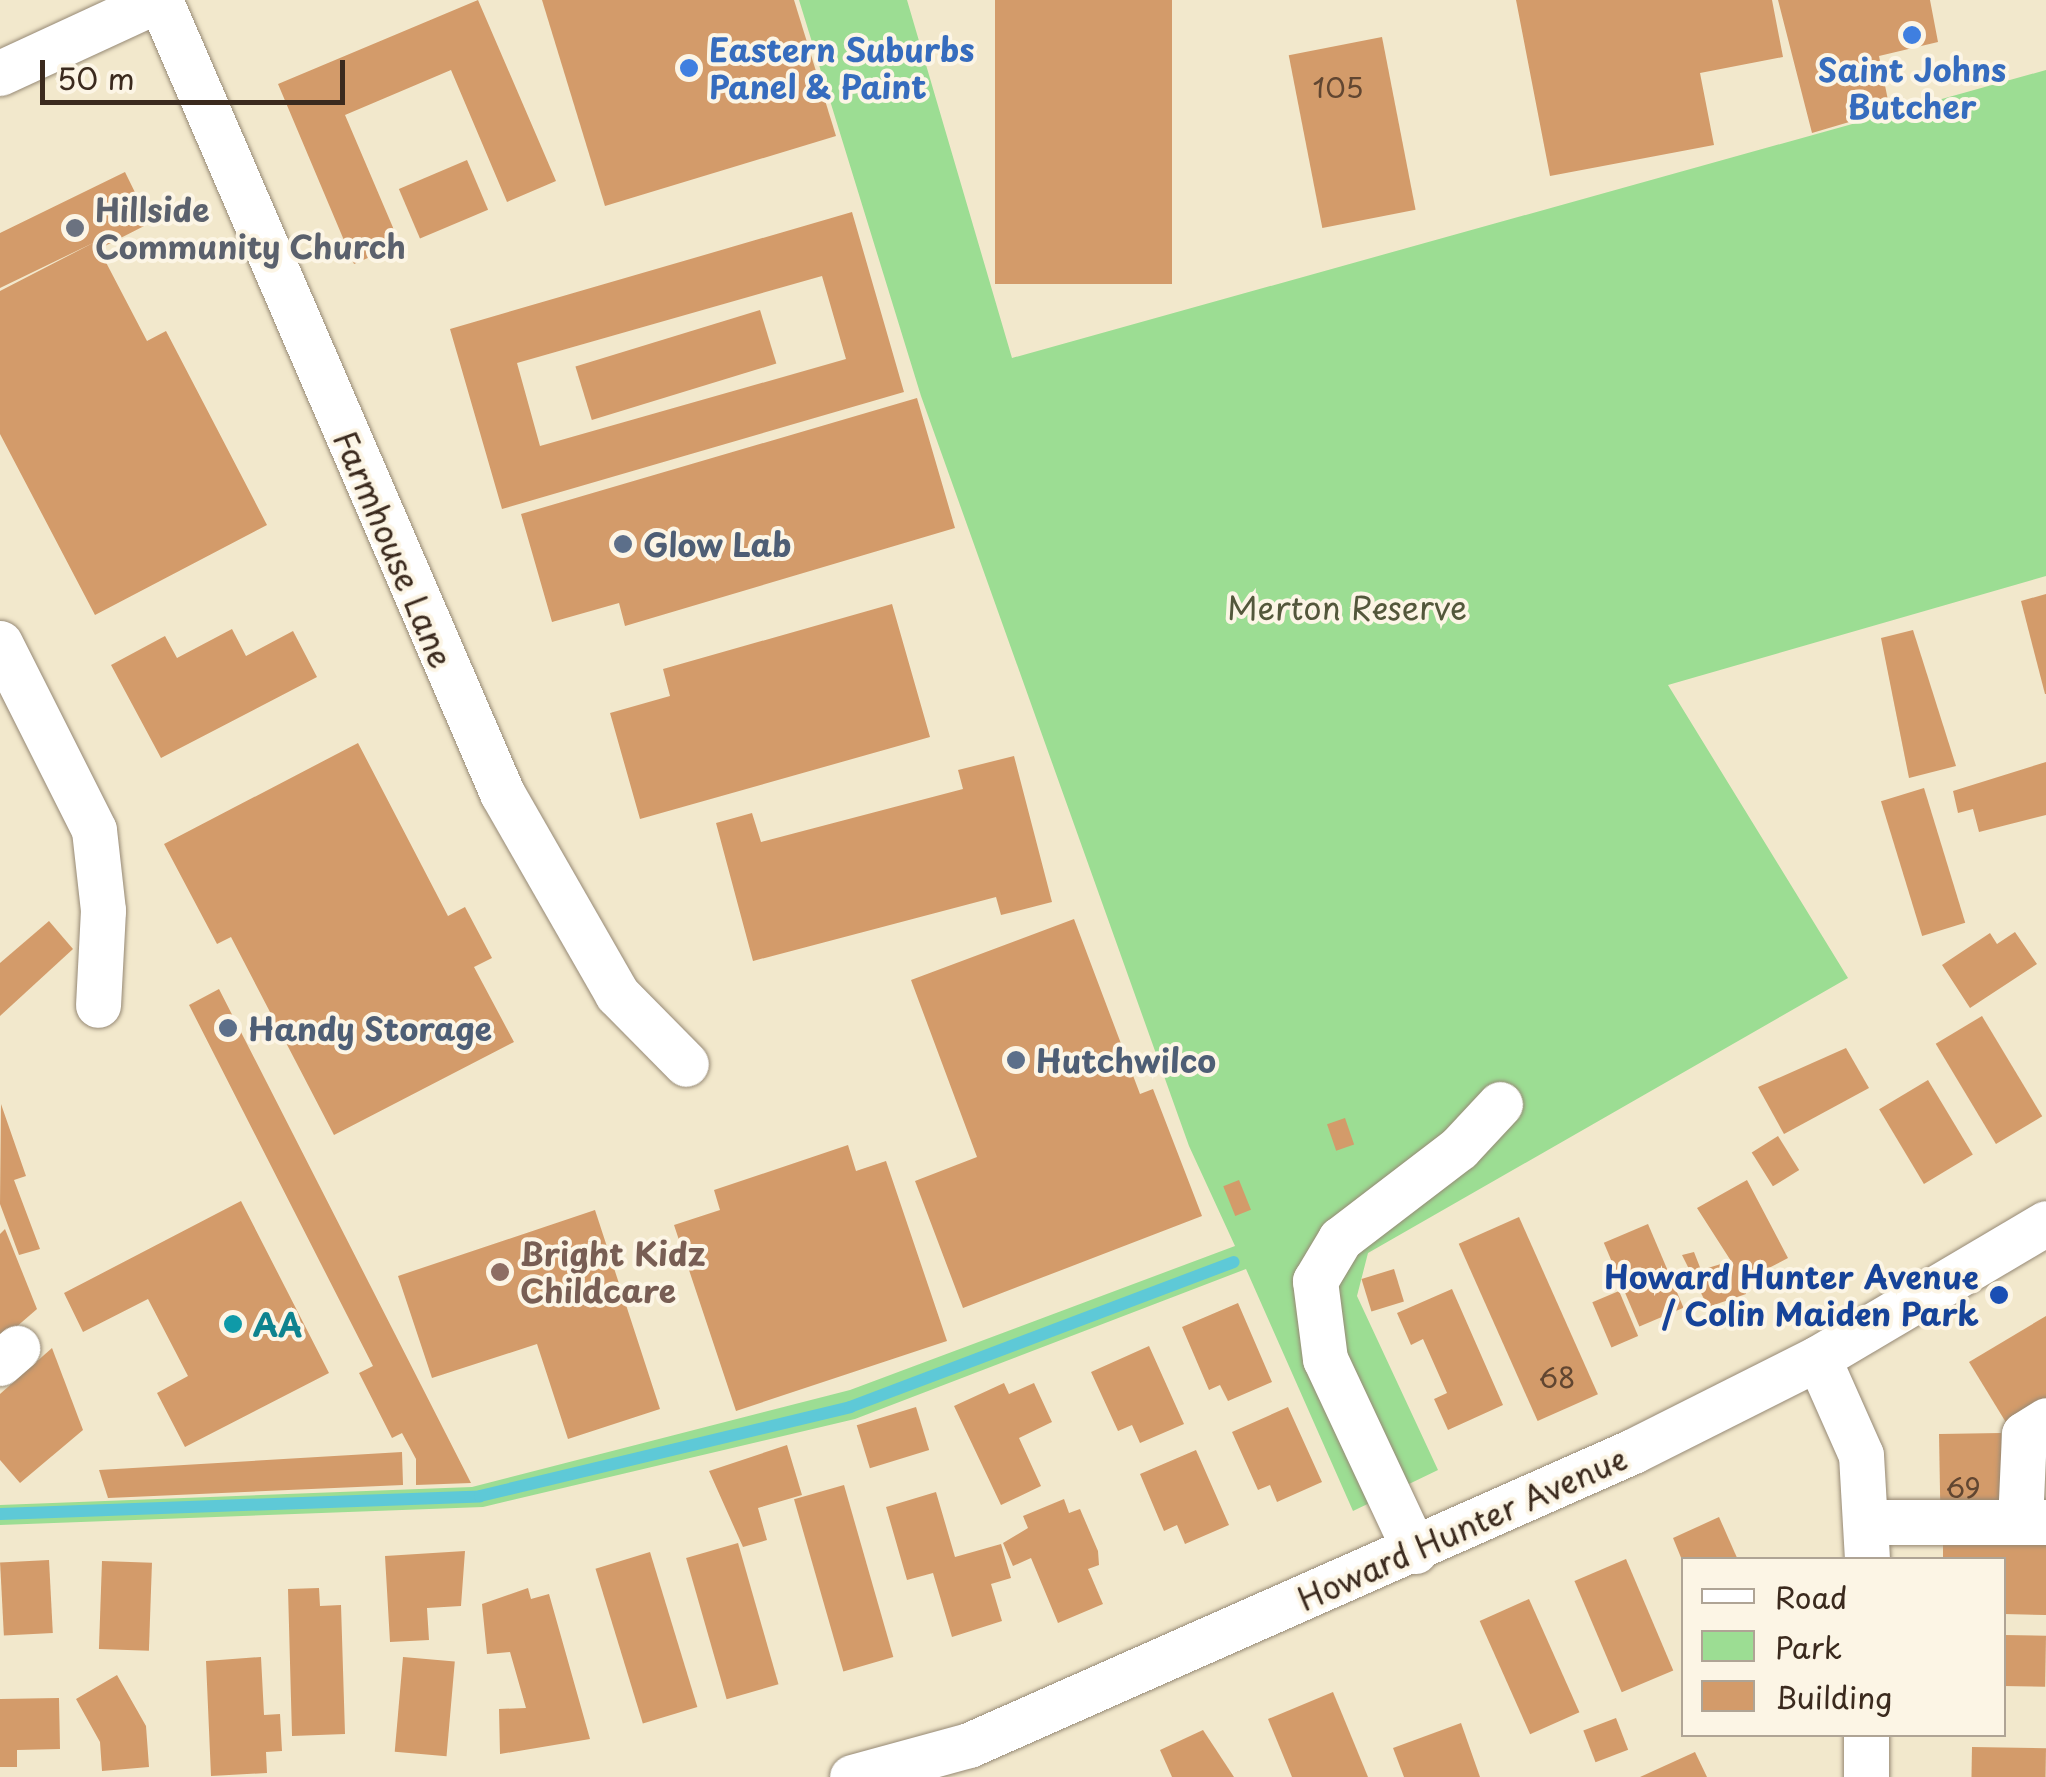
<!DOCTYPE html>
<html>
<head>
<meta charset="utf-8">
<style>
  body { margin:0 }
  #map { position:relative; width:2046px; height:1777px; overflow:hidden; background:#f2e8cc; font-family:"Playpen Sans",sans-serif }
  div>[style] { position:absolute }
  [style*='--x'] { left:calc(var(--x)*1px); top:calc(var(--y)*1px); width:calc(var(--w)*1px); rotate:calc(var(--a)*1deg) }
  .green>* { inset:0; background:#9cdd93 }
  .stream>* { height:12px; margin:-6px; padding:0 6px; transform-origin:6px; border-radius:6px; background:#5ec9d7 }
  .building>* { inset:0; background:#d39b6a; transform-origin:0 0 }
  .roads { filter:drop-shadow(0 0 2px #968975) drop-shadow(0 0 2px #968975) }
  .minor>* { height:45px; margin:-22.5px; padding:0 22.5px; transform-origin:22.5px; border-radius:22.5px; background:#fff }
  .dots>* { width:28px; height:28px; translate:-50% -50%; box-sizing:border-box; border:5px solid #fcf5e5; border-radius:50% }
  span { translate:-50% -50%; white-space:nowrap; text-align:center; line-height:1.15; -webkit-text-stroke:8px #fcf5e5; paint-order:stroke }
  .number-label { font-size:28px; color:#614631 }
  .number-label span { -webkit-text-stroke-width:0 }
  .shop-label { font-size:32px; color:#366cbe; font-weight:700 }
  .left { translate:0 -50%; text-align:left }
  .worship-label { font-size:32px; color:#5b616d; font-weight:700 }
  .service-label { font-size:32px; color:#4e5e75; font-weight:700 }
  .street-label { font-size:32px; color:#3b2a1e }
  .park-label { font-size:32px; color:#53573b }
  .education-label { font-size:32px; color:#785e54; font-weight:700 }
  .transit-label { font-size:32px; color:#164399; font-weight:700 }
  .right { translate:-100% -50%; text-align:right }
  .culture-label { font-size:32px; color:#0d838f; font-weight:700 }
  .legend { position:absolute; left:1681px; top:1557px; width:325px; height:180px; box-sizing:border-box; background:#fcf5e5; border:2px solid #afa495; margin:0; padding:12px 18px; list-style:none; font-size:30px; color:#3b2a1e }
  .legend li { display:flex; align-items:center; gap:20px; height:50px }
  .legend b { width:50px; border:2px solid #afa495 }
  .scale { position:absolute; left:40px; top:60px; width:305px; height:45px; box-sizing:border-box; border:5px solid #3b2a1e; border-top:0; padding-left:12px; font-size:30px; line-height:35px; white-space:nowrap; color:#3b2a1e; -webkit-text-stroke:8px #fcf5e5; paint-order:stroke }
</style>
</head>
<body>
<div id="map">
  <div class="green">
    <div style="clip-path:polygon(799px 0,907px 0,1012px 358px,2046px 70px,2046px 576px,1668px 685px,1848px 978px,1368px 1253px,1357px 1296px,1438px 1470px,1353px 1511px,1246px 1269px,855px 1419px,483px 1507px,0 1525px,0 1505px,472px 1487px,850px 1390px,1235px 1246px,1189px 1146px,921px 396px)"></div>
  </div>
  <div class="stream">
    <div style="--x:0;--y:1514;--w:480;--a:-2.1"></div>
    <div style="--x:480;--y:1496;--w:381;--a:-13.5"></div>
    <div style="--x:850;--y:1407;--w:410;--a:-20.7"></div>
  </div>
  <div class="building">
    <div style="clip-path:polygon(478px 0,556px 181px,507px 202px,451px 70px,345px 115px,400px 244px,354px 264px,278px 84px)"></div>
    <div style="clip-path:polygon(542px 0,794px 0,836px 136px,605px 206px)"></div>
    <div style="left:995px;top:0;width:177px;height:284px"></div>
    <div style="clip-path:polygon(1516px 0,1772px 0,1783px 57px,1700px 73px,1714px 145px,1550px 176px)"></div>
    <div style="clip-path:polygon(1778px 0,1930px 0,1938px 42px,1879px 56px,1890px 110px,1812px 133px)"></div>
    <div style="left:1382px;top:37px;width:176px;height:95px;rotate:79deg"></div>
    <div style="left:467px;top:160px;width:54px;height:74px;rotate:67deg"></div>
    <div style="clip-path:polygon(125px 172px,150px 223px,99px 249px,147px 341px,166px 331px,267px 525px,95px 615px,0 434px,0 291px,95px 242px,0 288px,0 233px)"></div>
    <div style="clip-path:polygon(evenodd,852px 212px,904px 392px,502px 509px,450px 329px,852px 212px,822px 276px,846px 359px,540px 446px,517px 363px,822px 276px)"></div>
    <div style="left:760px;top:310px;width:56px;height:193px;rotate:73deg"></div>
    <div style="clip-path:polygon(917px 398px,955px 528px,625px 626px,619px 603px,552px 622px,521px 514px)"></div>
    <div style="clip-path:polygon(2046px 594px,2046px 694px,2045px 694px,2021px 601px)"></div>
    <div style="clip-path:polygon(892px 604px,930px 737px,640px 819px,610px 713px,670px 696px,663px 669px)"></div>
    <div style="clip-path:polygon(232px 629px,246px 656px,293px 631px,317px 677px,161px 758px,111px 665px,165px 636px,177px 658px)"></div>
    <div style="clip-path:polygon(1913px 630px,1956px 766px,1909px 778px,1881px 638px)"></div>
    <div style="clip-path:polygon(358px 743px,448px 916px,465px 907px,492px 958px,474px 967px,514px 1042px,334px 1135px,231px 937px,217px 944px,164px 844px)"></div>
    <div style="clip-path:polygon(1014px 756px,1052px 902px,1001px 915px,996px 897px,753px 961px,716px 823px,752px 813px,761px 842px,963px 789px,958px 770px)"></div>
    <div style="clip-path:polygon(2046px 762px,2046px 815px,1979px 832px,1973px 809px,1958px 813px,1953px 791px)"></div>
    <div style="left:1924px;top:788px;width:141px;height:45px;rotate:73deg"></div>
    <div style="clip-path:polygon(1074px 919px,1140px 1094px,1153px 1089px,1202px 1216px,963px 1308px,915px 1181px,977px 1157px,911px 980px)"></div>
    <div style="clip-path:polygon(49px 921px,73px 949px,0 1016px,0 963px)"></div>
    <div style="clip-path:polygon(2015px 932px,2037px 964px,1970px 1008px,1942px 965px,1990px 933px,1997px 944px)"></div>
    <div style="clip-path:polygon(219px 989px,471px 1483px,416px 1485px,416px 1459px,402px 1433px,392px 1438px,359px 1373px,373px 1366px,189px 1005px)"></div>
    <div style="left:1982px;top:1016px;width:117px;height:54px;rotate:59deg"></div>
    <div style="clip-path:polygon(1846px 1048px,1869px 1088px,1784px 1134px,1758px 1087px)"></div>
    <div style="left:1928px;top:1080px;width:87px;height:57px;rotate:59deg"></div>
    <div style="clip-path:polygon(1px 1104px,26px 1176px,14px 1180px,40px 1249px,19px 1255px,0 1204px)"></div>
    <div style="left:1345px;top:1118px;width:28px;height:19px;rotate:71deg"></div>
    <div style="left:1778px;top:1136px;width:40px;height:31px;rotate:58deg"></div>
    <div style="clip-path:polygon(848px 1145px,856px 1171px,886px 1161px,947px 1341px,736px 1411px,674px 1225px,720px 1210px,714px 1190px)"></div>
    <div style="left:1239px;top:1180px;width:32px;height:17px;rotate:68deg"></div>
    <div style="clip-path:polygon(1747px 1180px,1788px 1258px,1742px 1282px,1746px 1294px,1708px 1307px,1682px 1255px,1694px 1252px,1701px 1270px,1731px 1261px,1697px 1208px)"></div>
    <div style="clip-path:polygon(241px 1201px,329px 1373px,185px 1447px,157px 1393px,188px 1376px,148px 1299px,83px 1332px,64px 1293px)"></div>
    <div style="clip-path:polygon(595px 1210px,660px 1409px,568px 1439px,537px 1344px,432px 1378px,398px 1276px)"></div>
    <div style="left:1519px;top:1217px;width:194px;height:66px;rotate:66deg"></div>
    <div style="left:1648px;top:1224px;width:91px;height:48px;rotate:67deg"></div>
    <div style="clip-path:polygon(5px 1229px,37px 1309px,0 1341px,0 1234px)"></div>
    <div style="left:1394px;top:1269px;width:34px;height:34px;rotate:73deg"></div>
    <div style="clip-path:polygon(1452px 1289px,1503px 1405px,1448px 1430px,1434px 1399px,1447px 1393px,1423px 1339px,1411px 1345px,1397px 1313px)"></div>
    <div style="left:1619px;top:1291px;width:49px;height:29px;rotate:67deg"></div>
    <div style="clip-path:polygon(1238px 1303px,1272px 1382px,1228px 1401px,1220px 1385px,1209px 1390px,1182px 1327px)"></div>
    <div style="clip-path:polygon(2046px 1316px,2046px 1407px,2010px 1429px,1969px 1362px)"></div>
    <div style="clip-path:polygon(1149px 1346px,1184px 1424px,1140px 1443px,1132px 1425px,1118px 1431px,1091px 1372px)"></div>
    <div style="clip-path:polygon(52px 1348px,83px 1430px,20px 1483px,0 1460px,0 1394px)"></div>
    <div style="clip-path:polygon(1004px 1383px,1009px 1394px,1034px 1383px,1052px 1422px,1019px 1438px,1041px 1486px,1001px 1505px,954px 1406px)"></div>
    <div style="left:916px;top:1407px;width:45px;height:62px;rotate:73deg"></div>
    <div style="clip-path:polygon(1288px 1407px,1322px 1482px,1277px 1502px,1270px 1485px,1258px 1490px,1232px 1432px)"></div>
    <div style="left:2001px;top:1433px;width:71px;height:62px;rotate:89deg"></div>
    <div style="clip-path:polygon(787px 1445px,802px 1495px,758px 1508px,767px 1540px,743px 1547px,709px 1471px)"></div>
    <div style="clip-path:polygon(1196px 1450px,1229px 1525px,1185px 1544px,1177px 1525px,1164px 1531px,1140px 1474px)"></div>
    <div style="clip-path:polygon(402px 1452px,403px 1485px,108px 1498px,99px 1470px)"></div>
    <div style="left:844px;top:1485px;width:179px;height:52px;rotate:74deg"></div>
    <div style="clip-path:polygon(936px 1492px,955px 1557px,1001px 1544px,1011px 1578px,991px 1584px,1002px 1621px,952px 1637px,933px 1573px,907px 1580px,886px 1507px)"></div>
    <div style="clip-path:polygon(1064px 1499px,1069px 1513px,1080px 1509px,1098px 1551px,1099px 1565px,1088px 1569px,1103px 1604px,1058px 1623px,1031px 1558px,1013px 1566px,1003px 1543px,1028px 1528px,1023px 1516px)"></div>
    <div style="clip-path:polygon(1719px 1517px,1738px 1560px,1682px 1560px,1673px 1538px)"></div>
    <div style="left:738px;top:1543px;width:147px;height:54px;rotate:74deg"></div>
    <div style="clip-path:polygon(1943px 1544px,2046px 1544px,2046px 1615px,2004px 1614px,2004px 1560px,1943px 1560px)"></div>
    <div style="clip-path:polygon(465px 1551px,461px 1606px,427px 1608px,429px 1640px,390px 1642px,385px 1556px)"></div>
    <div style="left:650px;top:1552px;width:162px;height:57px;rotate:73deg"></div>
    <div style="left:1626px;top:1559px;width:121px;height:56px;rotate:67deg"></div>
    <div style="left:49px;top:1560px;width:73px;height:49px;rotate:87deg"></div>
    <div style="left:102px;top:1561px;width:50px;height:88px;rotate:2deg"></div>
    <div style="clip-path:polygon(319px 1588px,320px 1606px,341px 1605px,345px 1734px,292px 1736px,288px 1589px)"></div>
    <div style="clip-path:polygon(528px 1588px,531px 1599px,549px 1594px,590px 1739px,500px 1754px,499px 1709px,526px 1708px,510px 1652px,487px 1654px,482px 1604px)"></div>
    <div style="left:1529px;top:1599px;width:124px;height:54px;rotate:66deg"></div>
    <div style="left:2004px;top:1635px;width:42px;height:51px;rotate:1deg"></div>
    <div style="clip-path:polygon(261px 1657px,264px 1715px,280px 1714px,282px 1751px,266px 1752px,267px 1773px,211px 1776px,206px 1661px)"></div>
    <div style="left:403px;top:1657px;width:52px;height:95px;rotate:5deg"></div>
    <div style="clip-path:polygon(117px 1675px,146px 1726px,149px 1767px,102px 1771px,100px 1742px,76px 1699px)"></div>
    <div style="clip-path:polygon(1333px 1692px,1368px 1777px,1292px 1777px,1268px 1719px)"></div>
    <div style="clip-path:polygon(59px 1698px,60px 1749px,17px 1750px,17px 1767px,0 1767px,0 1699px)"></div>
    <div style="left:1616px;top:1718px;width:34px;height:35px;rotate:69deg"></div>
    <div style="clip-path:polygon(1461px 1723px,1480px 1777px,1404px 1777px,1393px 1748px)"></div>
    <div style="clip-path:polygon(1203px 1730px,1234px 1777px,1172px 1777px,1160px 1750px)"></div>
    <div style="left:1972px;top:1747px;width:74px;height:30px;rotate:1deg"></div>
    <div style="clip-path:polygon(1695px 1752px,1707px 1777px,1640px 1777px)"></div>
  </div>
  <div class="roads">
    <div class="minor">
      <div style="--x:160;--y:0;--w:864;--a:66.67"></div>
      <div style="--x:502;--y:793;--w:232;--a:60.2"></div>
      <div style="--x:617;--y:994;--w:98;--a:45.4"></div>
      <div style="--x:0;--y:73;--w:174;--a:-24.8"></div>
      <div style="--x:0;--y:643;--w:209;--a:63.3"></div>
      <div style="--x:94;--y:830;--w:81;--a:83.6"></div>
      <div style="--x:103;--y:910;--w:95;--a:93"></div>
      <div style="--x:1818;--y:1358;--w:106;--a:66.1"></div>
      <div style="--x:1861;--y:1455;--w:105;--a:86.7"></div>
      <div style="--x:0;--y:1363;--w:23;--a:-41"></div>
      <div style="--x:1867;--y:1522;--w:179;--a:0"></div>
      <div style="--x:2020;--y:1522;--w:88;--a:-87.4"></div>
      <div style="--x:2024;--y:1434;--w:26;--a:-32"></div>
      <div style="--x:1415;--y:1551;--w:212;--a:-115.1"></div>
      <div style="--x:1325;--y:1359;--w:79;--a:-97.3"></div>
      <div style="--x:1315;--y:1281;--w:49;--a:-59.2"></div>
      <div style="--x:1340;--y:1239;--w:150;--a:-37.4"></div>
      <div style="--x:1459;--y:1148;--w:60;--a:-47"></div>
      <div style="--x:852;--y:1777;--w:121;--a:-15.3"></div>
      <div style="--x:969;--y:1745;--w:726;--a:-23.88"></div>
      <div style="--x:1633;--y:1451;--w:207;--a:-26.7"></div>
      <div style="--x:1818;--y:1358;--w:265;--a:-30.6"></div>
      <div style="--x:1866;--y:1777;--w:43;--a:-90"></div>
    </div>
  </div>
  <div class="dots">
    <div style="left:1912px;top:35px;background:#3f7fe0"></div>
    <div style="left:689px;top:68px;background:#3f7fe0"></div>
    <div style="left:75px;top:228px;background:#6b7280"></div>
    <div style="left:623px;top:544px;background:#5c6f8a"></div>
    <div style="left:228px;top:1028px;background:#5c6f8a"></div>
    <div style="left:1016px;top:1060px;background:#5c6f8a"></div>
    <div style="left:500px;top:1272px;background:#8d6e63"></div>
    <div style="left:1999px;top:1295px;background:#1a4fb4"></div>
    <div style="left:233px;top:1324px;background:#0f9aa8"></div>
  </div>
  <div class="number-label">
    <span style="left:1338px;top:87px">105</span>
    <span style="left:1557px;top:1377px">68</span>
    <span style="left:1963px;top:1487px">69</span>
  </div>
  <div class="shop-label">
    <span class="left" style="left:709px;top:68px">Eastern Suburbs<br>Panel &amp; Paint</span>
    <span style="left:1912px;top:88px">Saint Johns<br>Butcher</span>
  </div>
  <div class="worship-label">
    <span class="left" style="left:95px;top:228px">Hillside<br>Community Church</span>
  </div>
  <div class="service-label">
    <span class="left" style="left:643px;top:544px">Glow Lab</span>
    <span class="left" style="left:248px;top:1028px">Handy Storage</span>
    <span class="left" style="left:1036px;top:1060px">Hutchwilco</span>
  </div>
  <div class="street-label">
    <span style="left:394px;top:549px;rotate:67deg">Farmhouse Lane</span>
    <span style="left:1462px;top:1528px;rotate:-24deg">Howard Hunter Avenue</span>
  </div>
  <div class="park-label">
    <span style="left:1347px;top:607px">Merton Reserve</span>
  </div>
  <div class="education-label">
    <span class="left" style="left:520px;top:1272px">Bright Kidz<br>Childcare</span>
  </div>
  <div class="transit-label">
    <span class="right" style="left:1979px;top:1295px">Howard Hunter Avenue<br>/ Colin Maiden Park</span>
  </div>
  <div class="culture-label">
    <span class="left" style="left:253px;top:1324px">AA</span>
  </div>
  <ul class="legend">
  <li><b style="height:12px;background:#fff"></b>Road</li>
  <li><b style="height:28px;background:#9cdd93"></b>Park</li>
  <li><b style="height:28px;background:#d39b6a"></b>Building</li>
  </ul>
  <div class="scale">50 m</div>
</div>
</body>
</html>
